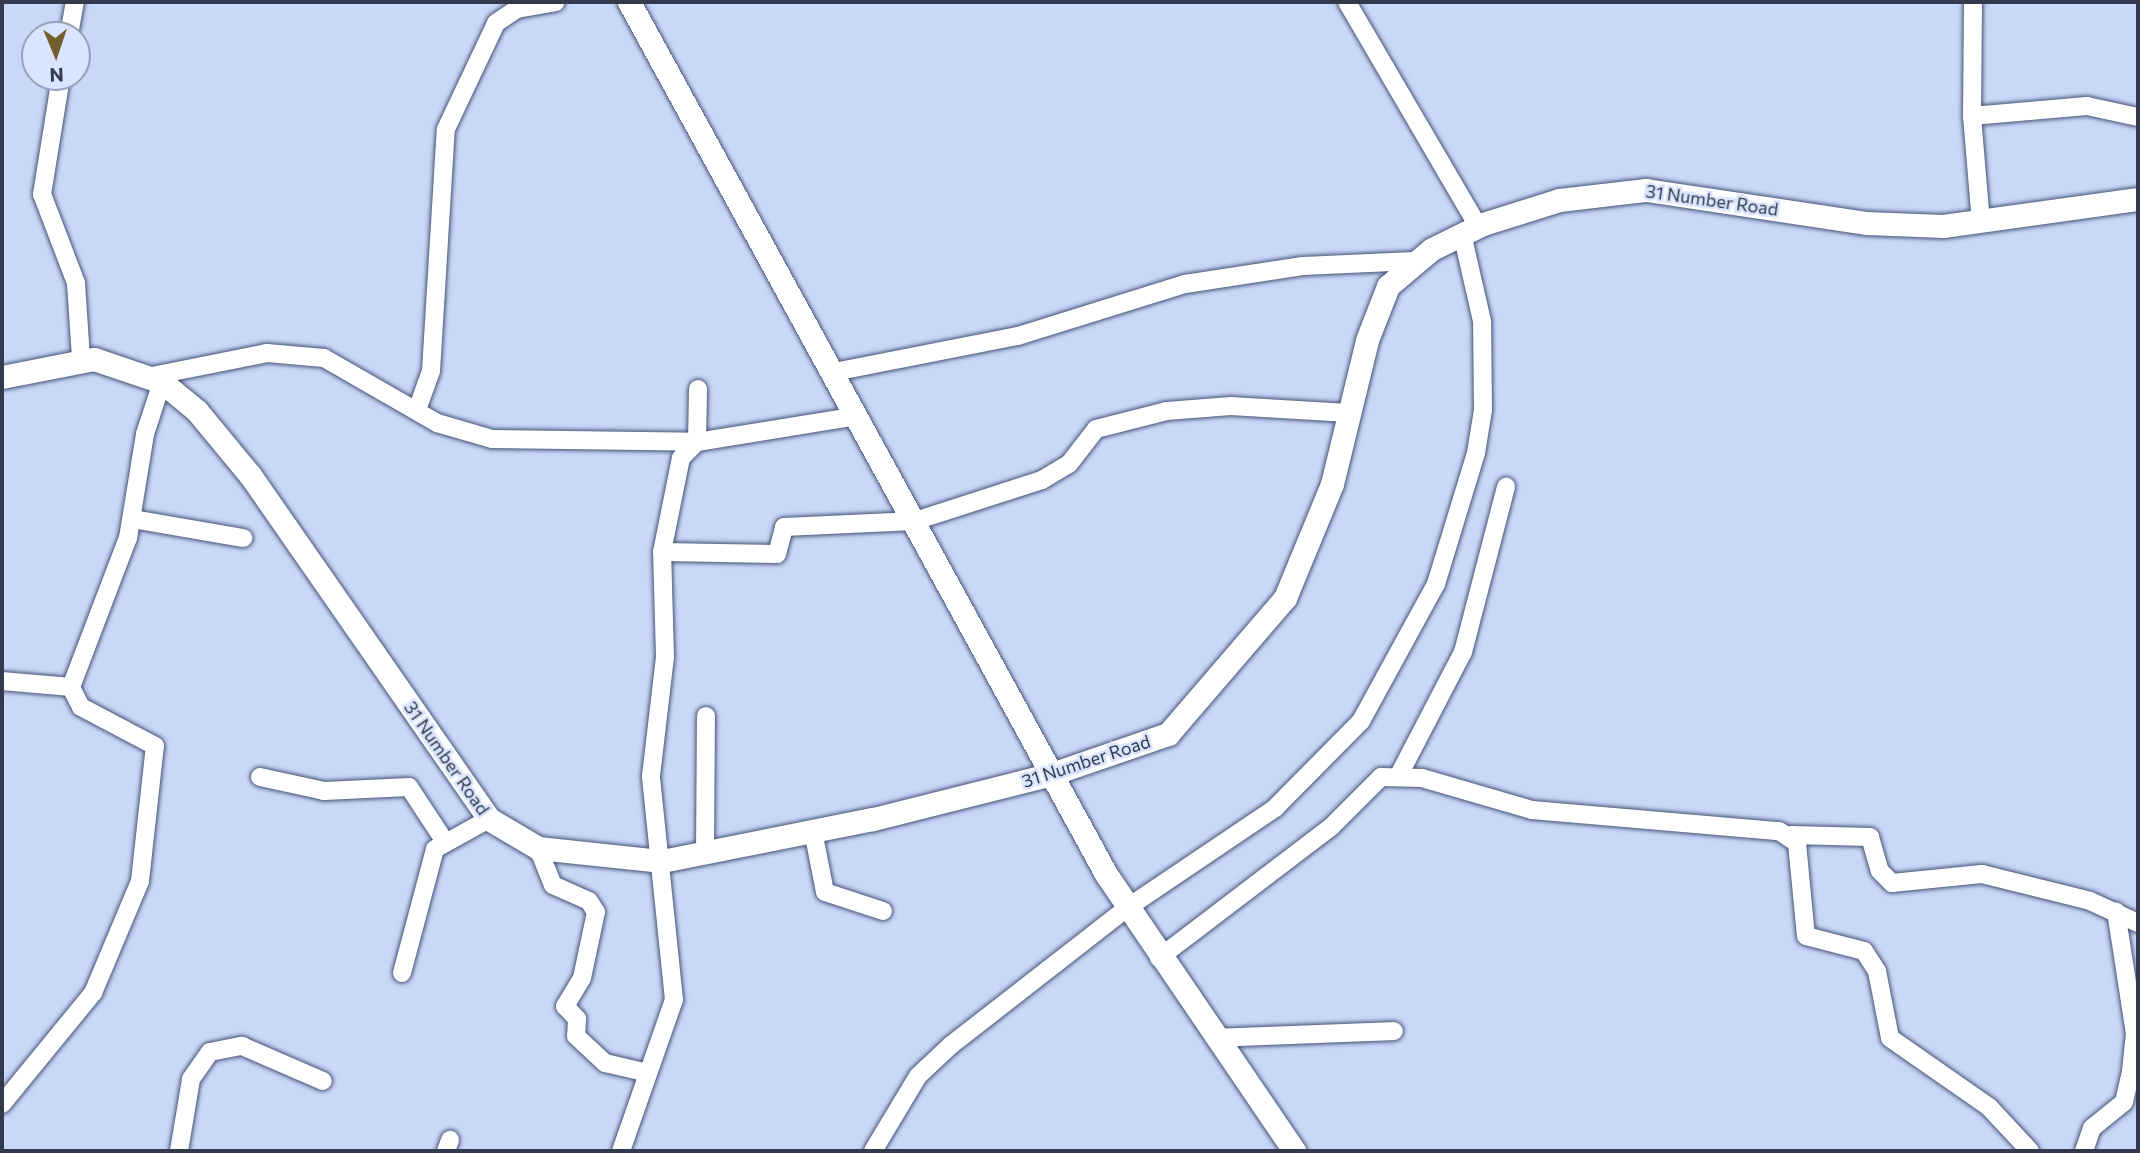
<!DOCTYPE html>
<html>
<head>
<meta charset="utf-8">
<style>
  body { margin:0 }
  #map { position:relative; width:2140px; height:1153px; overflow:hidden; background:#c9d7f9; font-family:Commissioner,sans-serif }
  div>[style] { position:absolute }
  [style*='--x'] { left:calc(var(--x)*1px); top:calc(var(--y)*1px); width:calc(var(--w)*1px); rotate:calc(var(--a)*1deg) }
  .roads { filter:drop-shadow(0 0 2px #455377) drop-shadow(0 0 2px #455377) }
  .minor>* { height:18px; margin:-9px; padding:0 9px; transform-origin:9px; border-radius:9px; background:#fff }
  .major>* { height:23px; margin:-11.5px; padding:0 11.5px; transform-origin:11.5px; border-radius:11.5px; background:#fff }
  span { translate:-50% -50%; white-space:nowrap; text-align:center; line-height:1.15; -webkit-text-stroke:5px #d9e4fe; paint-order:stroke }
  .street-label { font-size:18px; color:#333a4b }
  .frame { position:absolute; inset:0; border:4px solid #333a4b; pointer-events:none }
  .north { position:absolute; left:21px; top:21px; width:70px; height:70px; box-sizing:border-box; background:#d9e4fe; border:2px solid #97a0b6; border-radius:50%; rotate:178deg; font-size:19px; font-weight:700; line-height:28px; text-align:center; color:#333a4b }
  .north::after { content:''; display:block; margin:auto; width:24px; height:32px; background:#735f2e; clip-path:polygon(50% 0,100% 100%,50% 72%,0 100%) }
</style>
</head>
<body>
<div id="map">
  <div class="roads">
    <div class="minor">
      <div style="--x:1347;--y:2;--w:259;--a:59.7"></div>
      <div style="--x:1973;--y:2;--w:114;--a:90.5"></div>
      <div style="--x:1972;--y:116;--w:107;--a:85.2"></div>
      <div style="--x:69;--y:35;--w:34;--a:-80"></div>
      <div style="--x:61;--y:77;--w:119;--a:99.2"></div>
      <div style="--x:42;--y:194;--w:95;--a:69.1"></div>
      <div style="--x:76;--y:283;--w:76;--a:86.2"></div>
      <div style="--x:1972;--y:116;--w:115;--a:-5"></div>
      <div style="--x:2087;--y:106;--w:52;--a:12.2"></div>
      <div style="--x:834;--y:372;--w:187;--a:-11.1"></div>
      <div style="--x:1018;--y:336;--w:175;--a:-17.3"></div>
      <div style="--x:1185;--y:284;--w:119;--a:-8.7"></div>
      <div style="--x:1303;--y:266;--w:111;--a:-2.6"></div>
      <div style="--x:152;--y:376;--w:117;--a:-11.3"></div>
      <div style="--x:267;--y:353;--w:57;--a:5"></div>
      <div style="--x:324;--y:358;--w:130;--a:29.9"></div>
      <div style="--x:437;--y:423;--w:57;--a:16.2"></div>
      <div style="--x:492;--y:439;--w:205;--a:0.8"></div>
      <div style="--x:697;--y:442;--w:162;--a:-9.2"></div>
      <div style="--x:417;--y:410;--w:41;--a:-70.3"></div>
      <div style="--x:431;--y:371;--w:242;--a:-86.5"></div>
      <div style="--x:446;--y:129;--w:117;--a:-64.7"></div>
      <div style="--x:496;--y:23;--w:25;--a:-34"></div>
      <div style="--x:517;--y:9;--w:39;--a:-10"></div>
      <div style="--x:132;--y:519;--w:113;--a:9.7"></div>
      <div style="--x:662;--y:552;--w:115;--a:1"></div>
      <div style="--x:777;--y:554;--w:28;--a:-75"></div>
      <div style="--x:784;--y:527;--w:131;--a:-2.6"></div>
      <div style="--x:915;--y:521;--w:133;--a:-17.9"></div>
      <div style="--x:1042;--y:480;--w:31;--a:-31"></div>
      <div style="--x:1069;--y:464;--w:44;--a:-52.4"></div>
      <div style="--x:1096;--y:429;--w:73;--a:-14.2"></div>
      <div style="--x:1167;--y:411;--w:64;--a:-4.5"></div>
      <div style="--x:1231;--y:406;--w:117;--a:3.4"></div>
      <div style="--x:2;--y:681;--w:69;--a:5"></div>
      <div style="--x:1400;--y:773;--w:136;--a:-62.5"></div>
      <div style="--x:1463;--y:652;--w:171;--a:-75.4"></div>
      <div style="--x:260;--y:777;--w:66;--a:12.3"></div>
      <div style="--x:324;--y:791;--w:85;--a:-2.7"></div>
      <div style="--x:409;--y:787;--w:64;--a:56.6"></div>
      <div style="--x:813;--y:831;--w:62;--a:78.9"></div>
      <div style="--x:825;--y:892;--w:61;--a:18.1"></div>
      <div style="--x:1791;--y:835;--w:79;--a:1.5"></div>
      <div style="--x:1870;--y:837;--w:35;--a:74"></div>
      <div style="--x:1880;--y:871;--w:17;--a:45"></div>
      <div style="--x:1892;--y:883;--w:90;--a:-5.7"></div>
      <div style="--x:1982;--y:874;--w:111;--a:14"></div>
      <div style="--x:2090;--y:901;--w:53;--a:24.6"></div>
      <div style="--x:538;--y:848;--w:40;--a:68"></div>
      <div style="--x:553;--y:885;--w:39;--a:24"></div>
      <div style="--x:589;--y:901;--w:13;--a:58"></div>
      <div style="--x:596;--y:912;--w:67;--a:102"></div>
      <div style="--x:582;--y:978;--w:33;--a:121"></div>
      <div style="--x:565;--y:1006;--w:18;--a:47"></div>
      <div style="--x:577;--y:1019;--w:17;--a:93"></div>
      <div style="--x:576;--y:1036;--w:40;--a:43"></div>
      <div style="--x:605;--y:1063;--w:40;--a:13"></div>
      <div style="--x:705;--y:853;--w:137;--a:-89.6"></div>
      <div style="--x:1159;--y:958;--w:216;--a:-37.3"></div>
      <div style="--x:1331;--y:827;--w:71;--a:-45"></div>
      <div style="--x:1381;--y:777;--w:41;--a:1.4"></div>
      <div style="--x:1422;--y:778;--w:115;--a:16.2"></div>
      <div style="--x:1532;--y:810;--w:248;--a:4.9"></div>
      <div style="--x:1779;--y:831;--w:22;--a:34"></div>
      <div style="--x:1797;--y:843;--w:93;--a:84.5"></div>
      <div style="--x:1806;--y:936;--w:60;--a:14.5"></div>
      <div style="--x:1864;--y:951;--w:24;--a:57"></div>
      <div style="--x:1877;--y:971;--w:68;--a:79"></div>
      <div style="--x:1890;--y:1038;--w:121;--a:34.9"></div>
      <div style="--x:1989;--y:1107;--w:60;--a:47"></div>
      <div style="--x:402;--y:973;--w:128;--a:-75.1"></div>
      <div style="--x:435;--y:849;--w:62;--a:-29.1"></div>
      <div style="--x:1215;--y:1038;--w:179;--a:-2.2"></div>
      <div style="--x:2;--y:1104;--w:144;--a:-50.7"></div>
      <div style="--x:93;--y:993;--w:121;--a:-67.2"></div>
      <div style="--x:140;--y:881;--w:136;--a:-83.7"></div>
      <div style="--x:155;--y:746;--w:84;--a:-152.2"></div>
      <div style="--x:81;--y:707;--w:22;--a:-117"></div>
      <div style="--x:71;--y:687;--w:160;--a:-69.1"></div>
      <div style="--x:128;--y:538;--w:105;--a:-80.7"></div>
      <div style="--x:145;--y:434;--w:55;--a:-71.9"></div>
      <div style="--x:179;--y:1151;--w:73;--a:-80.5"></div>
      <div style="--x:191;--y:1079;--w:33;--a:-55"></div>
      <div style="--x:210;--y:1052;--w:33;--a:-11"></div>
      <div style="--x:242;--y:1046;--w:88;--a:23.4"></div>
      <div style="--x:446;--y:1151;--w:12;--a:-70"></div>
      <div style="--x:621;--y:1151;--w:160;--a:-70.7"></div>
      <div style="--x:674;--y:1000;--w:225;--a:-95.9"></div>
      <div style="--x:651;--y:776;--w:120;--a:-83.3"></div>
      <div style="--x:665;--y:657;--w:105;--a:-91.6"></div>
      <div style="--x:662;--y:552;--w:96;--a:-78.6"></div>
      <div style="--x:681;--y:458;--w:23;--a:-45"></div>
      <div style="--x:697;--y:442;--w:53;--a:-88.9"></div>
      <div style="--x:873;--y:1151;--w:87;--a:-59"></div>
      <div style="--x:918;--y:1076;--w:45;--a:-43.2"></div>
      <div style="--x:951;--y:1045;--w:223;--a:-37.9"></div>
      <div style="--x:1127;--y:908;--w:179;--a:-34"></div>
      <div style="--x:1275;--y:808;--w:122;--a:-45.3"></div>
      <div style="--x:1361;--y:721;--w:156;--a:-61.3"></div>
      <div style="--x:1436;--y:584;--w:137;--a:-73"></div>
      <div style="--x:1476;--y:453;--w:44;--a:-80.8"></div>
      <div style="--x:1483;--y:410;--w:89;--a:-90.6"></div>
      <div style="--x:1482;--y:321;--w:89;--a:-102.9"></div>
      <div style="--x:2084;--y:1151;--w:24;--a:-71"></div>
      <div style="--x:2092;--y:1128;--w:41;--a:-39.1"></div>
      <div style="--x:2124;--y:1102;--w:32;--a:-77"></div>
      <div style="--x:2131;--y:1071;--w:37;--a:-84"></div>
      <div style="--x:2135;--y:1034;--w:124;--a:-98.8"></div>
    </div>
    <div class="major">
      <div style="--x:629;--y:2;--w:994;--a:61.32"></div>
      <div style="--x:1106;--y:874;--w:335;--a:55.8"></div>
      <div style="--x:2;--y:377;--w:94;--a:-11.1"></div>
      <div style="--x:94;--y:359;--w:72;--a:18.7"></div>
      <div style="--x:162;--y:382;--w:45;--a:39.6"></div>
      <div style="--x:197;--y:411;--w:83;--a:50.4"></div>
      <div style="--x:250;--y:475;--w:419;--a:55.2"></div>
      <div style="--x:489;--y:819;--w:57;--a:30.6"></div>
      <div style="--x:538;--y:848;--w:125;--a:6"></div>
      <div style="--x:662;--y:861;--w:215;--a:-11.3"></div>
      <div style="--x:873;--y:819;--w:185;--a:-14.1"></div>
      <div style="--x:1052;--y:774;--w:123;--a:-19"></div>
      <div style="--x:1168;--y:734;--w:179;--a:-49.3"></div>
      <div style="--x:1285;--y:598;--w:123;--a:-67.6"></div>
      <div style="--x:1332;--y:484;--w:148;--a:-76.3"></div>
      <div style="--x:1367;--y:340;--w:58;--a:-68.7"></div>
      <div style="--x:1388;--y:286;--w:57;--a:-40.1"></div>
      <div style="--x:1432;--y:249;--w:57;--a:-26.1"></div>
      <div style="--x:1483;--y:224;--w:80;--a:-17.5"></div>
      <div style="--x:1559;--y:200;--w:88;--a:-6.6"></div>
      <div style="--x:1646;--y:190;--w:222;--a:8.5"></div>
      <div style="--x:1866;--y:223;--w:77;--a:2.2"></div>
      <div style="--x:1943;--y:226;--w:197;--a:-7.9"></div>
    </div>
  </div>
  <div class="street-label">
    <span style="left:1712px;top:200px;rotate:8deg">31 Number Road</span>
    <span style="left:447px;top:758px;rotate:55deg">31 Number Road</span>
    <span style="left:1086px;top:761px;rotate:-18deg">31 Number Road</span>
  </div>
  <div class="frame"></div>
  <div class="north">N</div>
</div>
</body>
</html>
